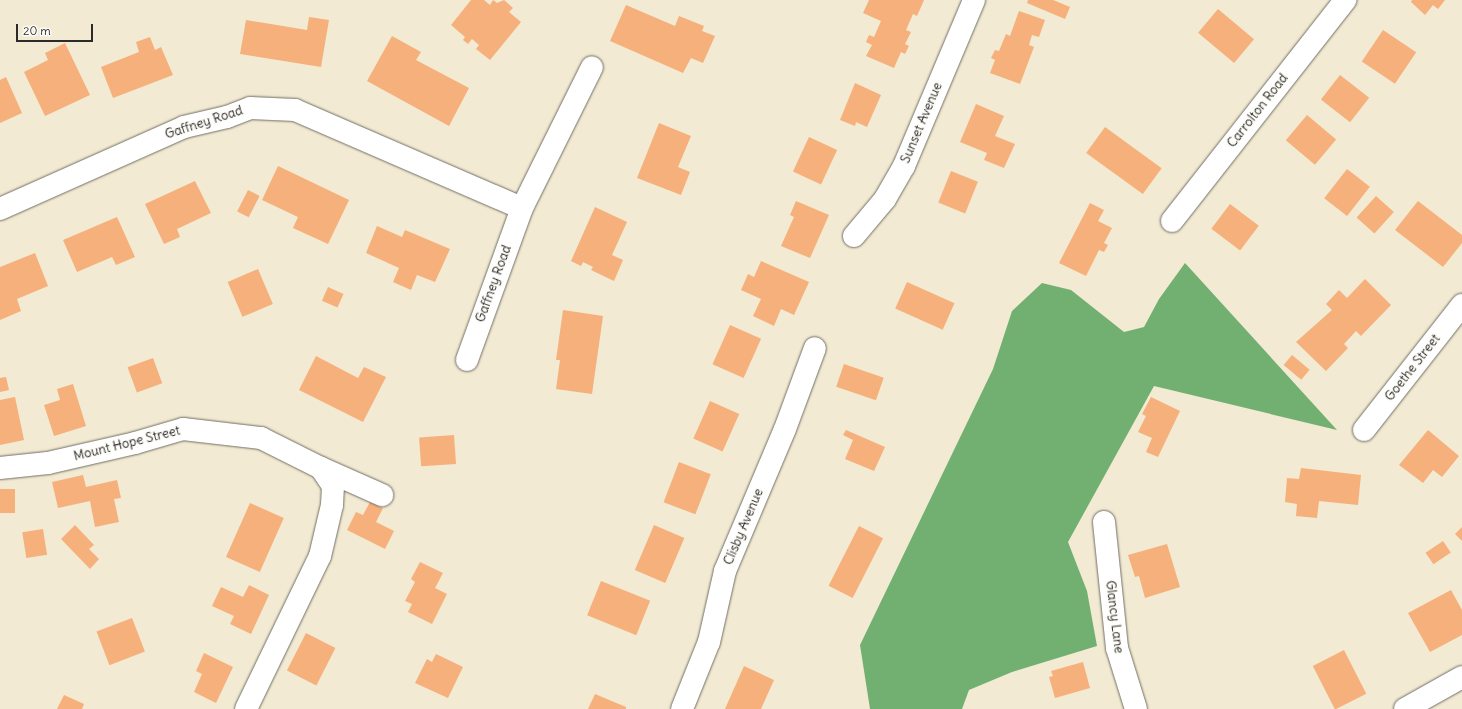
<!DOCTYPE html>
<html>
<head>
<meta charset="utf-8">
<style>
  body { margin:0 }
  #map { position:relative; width:1462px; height:709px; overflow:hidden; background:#f2ead2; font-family:Delius,sans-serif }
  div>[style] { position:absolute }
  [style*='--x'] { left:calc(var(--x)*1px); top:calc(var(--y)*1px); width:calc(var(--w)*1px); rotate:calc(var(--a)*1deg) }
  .forest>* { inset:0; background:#72b071 }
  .building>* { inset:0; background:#f6b07b; transform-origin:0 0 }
  .roads { filter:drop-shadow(0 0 1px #716e65) drop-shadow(0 0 1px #716e65) }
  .minor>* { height:22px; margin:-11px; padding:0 11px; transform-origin:11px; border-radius:11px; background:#fff }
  span { translate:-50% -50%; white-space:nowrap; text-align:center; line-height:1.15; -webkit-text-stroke:3.5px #fdfcf7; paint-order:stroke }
  .street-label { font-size:13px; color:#2b2b2b }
  .scale { position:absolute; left:16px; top:24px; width:77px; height:18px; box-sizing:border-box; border:2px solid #2b2b2b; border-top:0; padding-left:5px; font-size:12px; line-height:14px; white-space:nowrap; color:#2b2b2b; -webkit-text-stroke:3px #fdfcf7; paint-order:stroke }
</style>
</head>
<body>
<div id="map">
  <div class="forest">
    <div style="clip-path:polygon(1185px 263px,1337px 430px,1154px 386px,1068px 542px,1087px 591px,1097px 646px,1012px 672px,969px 690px,962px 709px,870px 709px,860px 645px,993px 369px,1012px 311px,1042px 283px,1071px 290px,1124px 332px,1144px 327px,1159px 299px)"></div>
  </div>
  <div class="building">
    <div style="clip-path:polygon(471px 0,484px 0,490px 5px,493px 0,497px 3px,504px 0,513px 8px,509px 12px,521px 22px,490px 60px,476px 49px,479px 45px,472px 39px,468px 44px,463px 40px,465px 37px,451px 25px)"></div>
    <div style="clip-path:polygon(869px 0,924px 0,917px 16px,913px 14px,906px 30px,911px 32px,905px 44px,909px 46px,905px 54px,901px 52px,894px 68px,866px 56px,872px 45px,866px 42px,869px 35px,874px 37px,881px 21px,863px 13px)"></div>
    <div style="clip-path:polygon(1028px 0,1053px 0,1070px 7px,1065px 19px,1027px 3px)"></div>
    <div style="clip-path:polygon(1412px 0,1445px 0,1438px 9px,1433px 5px,1425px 15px,1411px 2px)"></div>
    <div style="clip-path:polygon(626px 5px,675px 26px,679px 16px,704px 26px,702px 31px,715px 36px,703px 63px,691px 58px,683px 73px,610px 41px)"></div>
    <div style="left:1218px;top:9px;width:47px;height:31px;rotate:40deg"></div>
    <div style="clip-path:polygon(1019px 11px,1045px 20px,1039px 37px,1032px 35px,1029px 45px,1034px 47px,1020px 84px,990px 73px,995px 60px,991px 58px,995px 50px,999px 51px,1006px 34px,1010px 36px)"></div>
    <div style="clip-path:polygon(309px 17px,329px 20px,321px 67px,240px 54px,246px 20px,307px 30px)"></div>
    <div style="left:1383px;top:30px;width:40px;height:38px;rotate:34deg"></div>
    <div style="clip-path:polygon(392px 36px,421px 52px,416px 60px,469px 88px,449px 126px,367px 81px)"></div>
    <div style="clip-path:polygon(150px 37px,155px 50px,161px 47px,173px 75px,113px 98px,101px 67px,139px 52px,136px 42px)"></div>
    <div style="clip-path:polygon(65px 43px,90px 95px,45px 116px,24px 72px,48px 60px,45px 53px)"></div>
    <div style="left:1340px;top:75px;width:37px;height:31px;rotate:38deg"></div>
    <div style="clip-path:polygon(6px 77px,22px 113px,0 123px,0 80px)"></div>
    <div style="clip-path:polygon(855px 83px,881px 95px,867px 127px,856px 122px,855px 126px,840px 120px)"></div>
    <div style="clip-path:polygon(976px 104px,1004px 116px,995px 136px,1015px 144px,1004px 168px,984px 160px,987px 153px,960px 142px)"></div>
    <div style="left:1307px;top:115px;width:38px;height:33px;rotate:40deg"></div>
    <div style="clip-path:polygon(659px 123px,691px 136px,678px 167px,690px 172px,681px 195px,637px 178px)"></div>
    <div style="left:1105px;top:127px;width:70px;height:32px;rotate:36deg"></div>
    <div style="left:809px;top:137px;width:31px;height:38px;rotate:25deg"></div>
    <div style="clip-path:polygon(278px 166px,349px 200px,328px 244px,293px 228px,298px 217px,262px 200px)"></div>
    <div style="left:1347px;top:169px;width:29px;height:37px;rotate:38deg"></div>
    <div style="left:951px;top:171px;width:29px;height:34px;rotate:22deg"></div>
    <div style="clip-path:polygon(195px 181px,211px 213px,177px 229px,180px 237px,164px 244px,145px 204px)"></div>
    <div style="left:248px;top:190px;width:13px;height:24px;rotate:27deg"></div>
    <div style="left:1376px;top:196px;width:24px;height:29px;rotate:42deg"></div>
    <div style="clip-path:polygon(796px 201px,829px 215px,810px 258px,781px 246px,794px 217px,790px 215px)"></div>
    <div style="clip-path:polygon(1418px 201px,1462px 235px,1462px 243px,1443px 267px,1395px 230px)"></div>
    <div style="clip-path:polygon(1090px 203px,1104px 210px,1098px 221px,1112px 228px,1104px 243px,1108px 245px,1104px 252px,1099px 250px,1086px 276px,1059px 263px)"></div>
    <div style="left:1230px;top:204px;width:36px;height:31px;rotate:37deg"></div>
    <div style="clip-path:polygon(595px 207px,627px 222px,612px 255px,623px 260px,614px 281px,591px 270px,593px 267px,583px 262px,581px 266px,571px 261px)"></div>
    <div style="clip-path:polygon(117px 217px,135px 257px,116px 265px,112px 257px,77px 272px,63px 240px)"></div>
    <div style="clip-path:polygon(377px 226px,402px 237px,405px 230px,450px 249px,435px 282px,417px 275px,411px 290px,393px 282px,399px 268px,366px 253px)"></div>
    <div style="clip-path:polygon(35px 253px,48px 286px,17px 299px,21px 311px,0 320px,0 267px)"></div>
    <div style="clip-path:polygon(761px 261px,809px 282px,794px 315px,781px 309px,774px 326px,753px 316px,761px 299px,741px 290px,748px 274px,754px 277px)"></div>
    <div style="left:258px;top:269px;width:38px;height:33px;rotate:67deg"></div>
    <div style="clip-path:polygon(1365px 279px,1391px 305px,1361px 336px,1356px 331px,1344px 344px,1348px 348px,1326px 371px,1296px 342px,1332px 310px,1326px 304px,1339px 290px,1347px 298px)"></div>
    <div style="left:907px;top:282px;width:52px;height:29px;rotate:24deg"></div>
    <div style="left:328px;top:287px;width:17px;height:15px;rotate:24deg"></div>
    <div style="clip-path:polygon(563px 310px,603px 316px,592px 394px,556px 389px,560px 360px,556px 360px)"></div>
    <div style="left:730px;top:325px;width:34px;height:43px;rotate:24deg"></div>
    <div style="left:1292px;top:355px;width:23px;height:13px;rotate:40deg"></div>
    <div style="clip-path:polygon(316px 356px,358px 378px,364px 367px,386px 377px,363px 422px,299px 390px)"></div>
    <div style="left:153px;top:358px;width:27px;height:27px;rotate:70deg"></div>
    <div style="left:844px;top:364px;width:42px;height:24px;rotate:19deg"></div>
    <div style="clip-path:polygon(6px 377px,9px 390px,0 392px,0 378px)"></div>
    <div style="clip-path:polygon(73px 384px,86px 426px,54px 436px,44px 405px,60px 400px,57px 389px)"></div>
    <div style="clip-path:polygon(15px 397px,24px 440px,0 445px,0 400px)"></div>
    <div style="clip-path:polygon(1151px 397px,1180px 411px,1158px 457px,1146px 452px,1152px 438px,1138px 432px,1146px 416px,1142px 414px)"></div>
    <div style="left:710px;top:401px;width:32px;height:41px;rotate:24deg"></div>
    <div style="clip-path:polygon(846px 430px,885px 447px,874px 471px,845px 459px,853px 440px,843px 435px)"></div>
    <div style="clip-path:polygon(1428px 430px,1459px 456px,1442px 477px,1433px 470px,1423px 483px,1399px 465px)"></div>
    <div style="left:454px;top:435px;width:29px;height:35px;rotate:86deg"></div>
    <div style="left:679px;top:462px;width:34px;height:43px;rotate:21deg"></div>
    <div style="clip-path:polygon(1301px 468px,1361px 475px,1358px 505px,1319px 501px,1317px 518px,1296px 516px,1297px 504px,1285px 502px,1287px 478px,1299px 479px)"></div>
    <div style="clip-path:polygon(83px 475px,86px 487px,117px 480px,121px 498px,114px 499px,119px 522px,95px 527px,90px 501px,58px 508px,52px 482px)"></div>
    <div style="left:0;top:489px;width:15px;height:24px"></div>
    <div style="clip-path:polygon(370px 502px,383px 508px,376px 522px,394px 531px,385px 549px,347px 530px,356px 512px,363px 515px)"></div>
    <div style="left:250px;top:503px;width:37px;height:59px;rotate:24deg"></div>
    <div style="clip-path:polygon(75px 525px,94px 545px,89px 549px,99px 559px,90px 569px,61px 539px)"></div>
    <div style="left:654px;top:525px;width:33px;height:49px;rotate:23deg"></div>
    <div style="left:859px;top:526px;width:27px;height:67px;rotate:27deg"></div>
    <div style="clip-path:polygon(1462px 527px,1462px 541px,1455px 534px)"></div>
    <div style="left:43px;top:529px;width:26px;height:21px;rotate:81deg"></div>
    <div style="left:1443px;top:541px;width:14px;height:21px;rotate:56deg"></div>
    <div style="clip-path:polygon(1167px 544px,1180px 587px,1145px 598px,1139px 576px,1135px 577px,1128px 555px)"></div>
    <div style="clip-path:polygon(420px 562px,443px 573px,435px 588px,447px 594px,432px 624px,408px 612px,412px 604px,405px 601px,415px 582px,411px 579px)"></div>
    <div style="left:601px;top:581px;width:53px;height:37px;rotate:22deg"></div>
    <div style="clip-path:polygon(249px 585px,269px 595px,251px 634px,230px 624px,234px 616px,212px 606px,221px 587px,243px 597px)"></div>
    <div style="clip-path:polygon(1451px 590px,1462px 610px,1462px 635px,1430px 652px,1408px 613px)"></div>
    <div style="left:132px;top:618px;width:36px;height:38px;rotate:69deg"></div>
    <div style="left:306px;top:633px;width:33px;height:42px;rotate:27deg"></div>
    <div style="left:1344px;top:650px;width:49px;height:35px;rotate:63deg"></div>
    <div style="clip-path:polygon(204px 653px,233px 667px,216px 703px,194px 692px,202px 674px,196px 671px)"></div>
    <div style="clip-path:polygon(436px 654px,463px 667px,448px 698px,415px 683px,427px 659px,432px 662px)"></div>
    <div style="clip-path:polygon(1083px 662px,1090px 688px,1055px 698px,1049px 677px,1053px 676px,1051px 671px)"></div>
    <div style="clip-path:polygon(744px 666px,774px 680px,761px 709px,725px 709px)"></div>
    <div style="clip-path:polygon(595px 694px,626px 707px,626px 709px,588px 709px)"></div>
    <div style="clip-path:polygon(64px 695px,84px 704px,82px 709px,57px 709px)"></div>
  </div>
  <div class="roads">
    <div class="minor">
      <div style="--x:0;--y:209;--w:201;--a:-24"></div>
      <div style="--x:184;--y:127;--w:44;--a:-13.1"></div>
      <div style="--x:227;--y:117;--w:25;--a:-21"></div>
      <div style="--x:250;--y:108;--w:45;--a:2.5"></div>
      <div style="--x:295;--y:110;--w:247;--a:23.4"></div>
      <div style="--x:1172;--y:221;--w:281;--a:-51.9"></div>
      <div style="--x:854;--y:236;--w:48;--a:-50"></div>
      <div style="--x:885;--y:199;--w:38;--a:-60"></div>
      <div style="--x:904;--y:166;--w:180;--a:-67.1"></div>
      <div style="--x:467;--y:360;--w:162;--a:-70.1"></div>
      <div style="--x:522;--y:208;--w:157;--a:-63.6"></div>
      <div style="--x:1364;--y:430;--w:159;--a:-51.9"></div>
      <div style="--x:0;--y:468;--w:48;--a:-5.9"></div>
      <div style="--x:48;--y:463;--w:89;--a:-12.9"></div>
      <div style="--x:135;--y:443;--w:50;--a:-16.3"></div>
      <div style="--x:183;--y:429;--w:79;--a:6.6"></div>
      <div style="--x:261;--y:438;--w:67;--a:26.6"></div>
      <div style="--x:321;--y:468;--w:22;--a:56"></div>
      <div style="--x:333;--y:486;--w:19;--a:93"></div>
      <div style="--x:332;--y:505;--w:52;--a:103.2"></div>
      <div style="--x:320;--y:556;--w:170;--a:115.8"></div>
      <div style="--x:321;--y:468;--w:67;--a:23.9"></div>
      <div style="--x:1104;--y:522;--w:127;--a:84.1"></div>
      <div style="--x:1117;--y:648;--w:64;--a:72.7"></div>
      <div style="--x:682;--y:709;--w:72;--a:-68.1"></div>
      <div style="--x:709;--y:642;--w:73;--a:-77.3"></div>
      <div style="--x:725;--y:571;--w:154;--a:-67.1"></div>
      <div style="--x:785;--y:429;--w:86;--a:-69.7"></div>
      <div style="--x:1405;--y:709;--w:65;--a:-29.3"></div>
    </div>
  </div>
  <div class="street-label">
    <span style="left:1258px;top:111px;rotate:-52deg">Carrolton Road</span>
    <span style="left:204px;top:123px;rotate:-18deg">Gaffney Road</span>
    <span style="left:922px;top:123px;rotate:-67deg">Sunset Avenue</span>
    <span style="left:494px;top:284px;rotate:-70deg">Gaffney Road</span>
    <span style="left:1413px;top:368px;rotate:-52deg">Goethe Street</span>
    <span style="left:127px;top:444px;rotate:-14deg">Mount Hope Street</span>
    <span style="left:744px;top:527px;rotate:-67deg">Clisby Avenue</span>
    <span style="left:1114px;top:617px;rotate:83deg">Glancy Lane</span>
  </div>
  <div class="scale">20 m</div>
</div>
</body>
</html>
